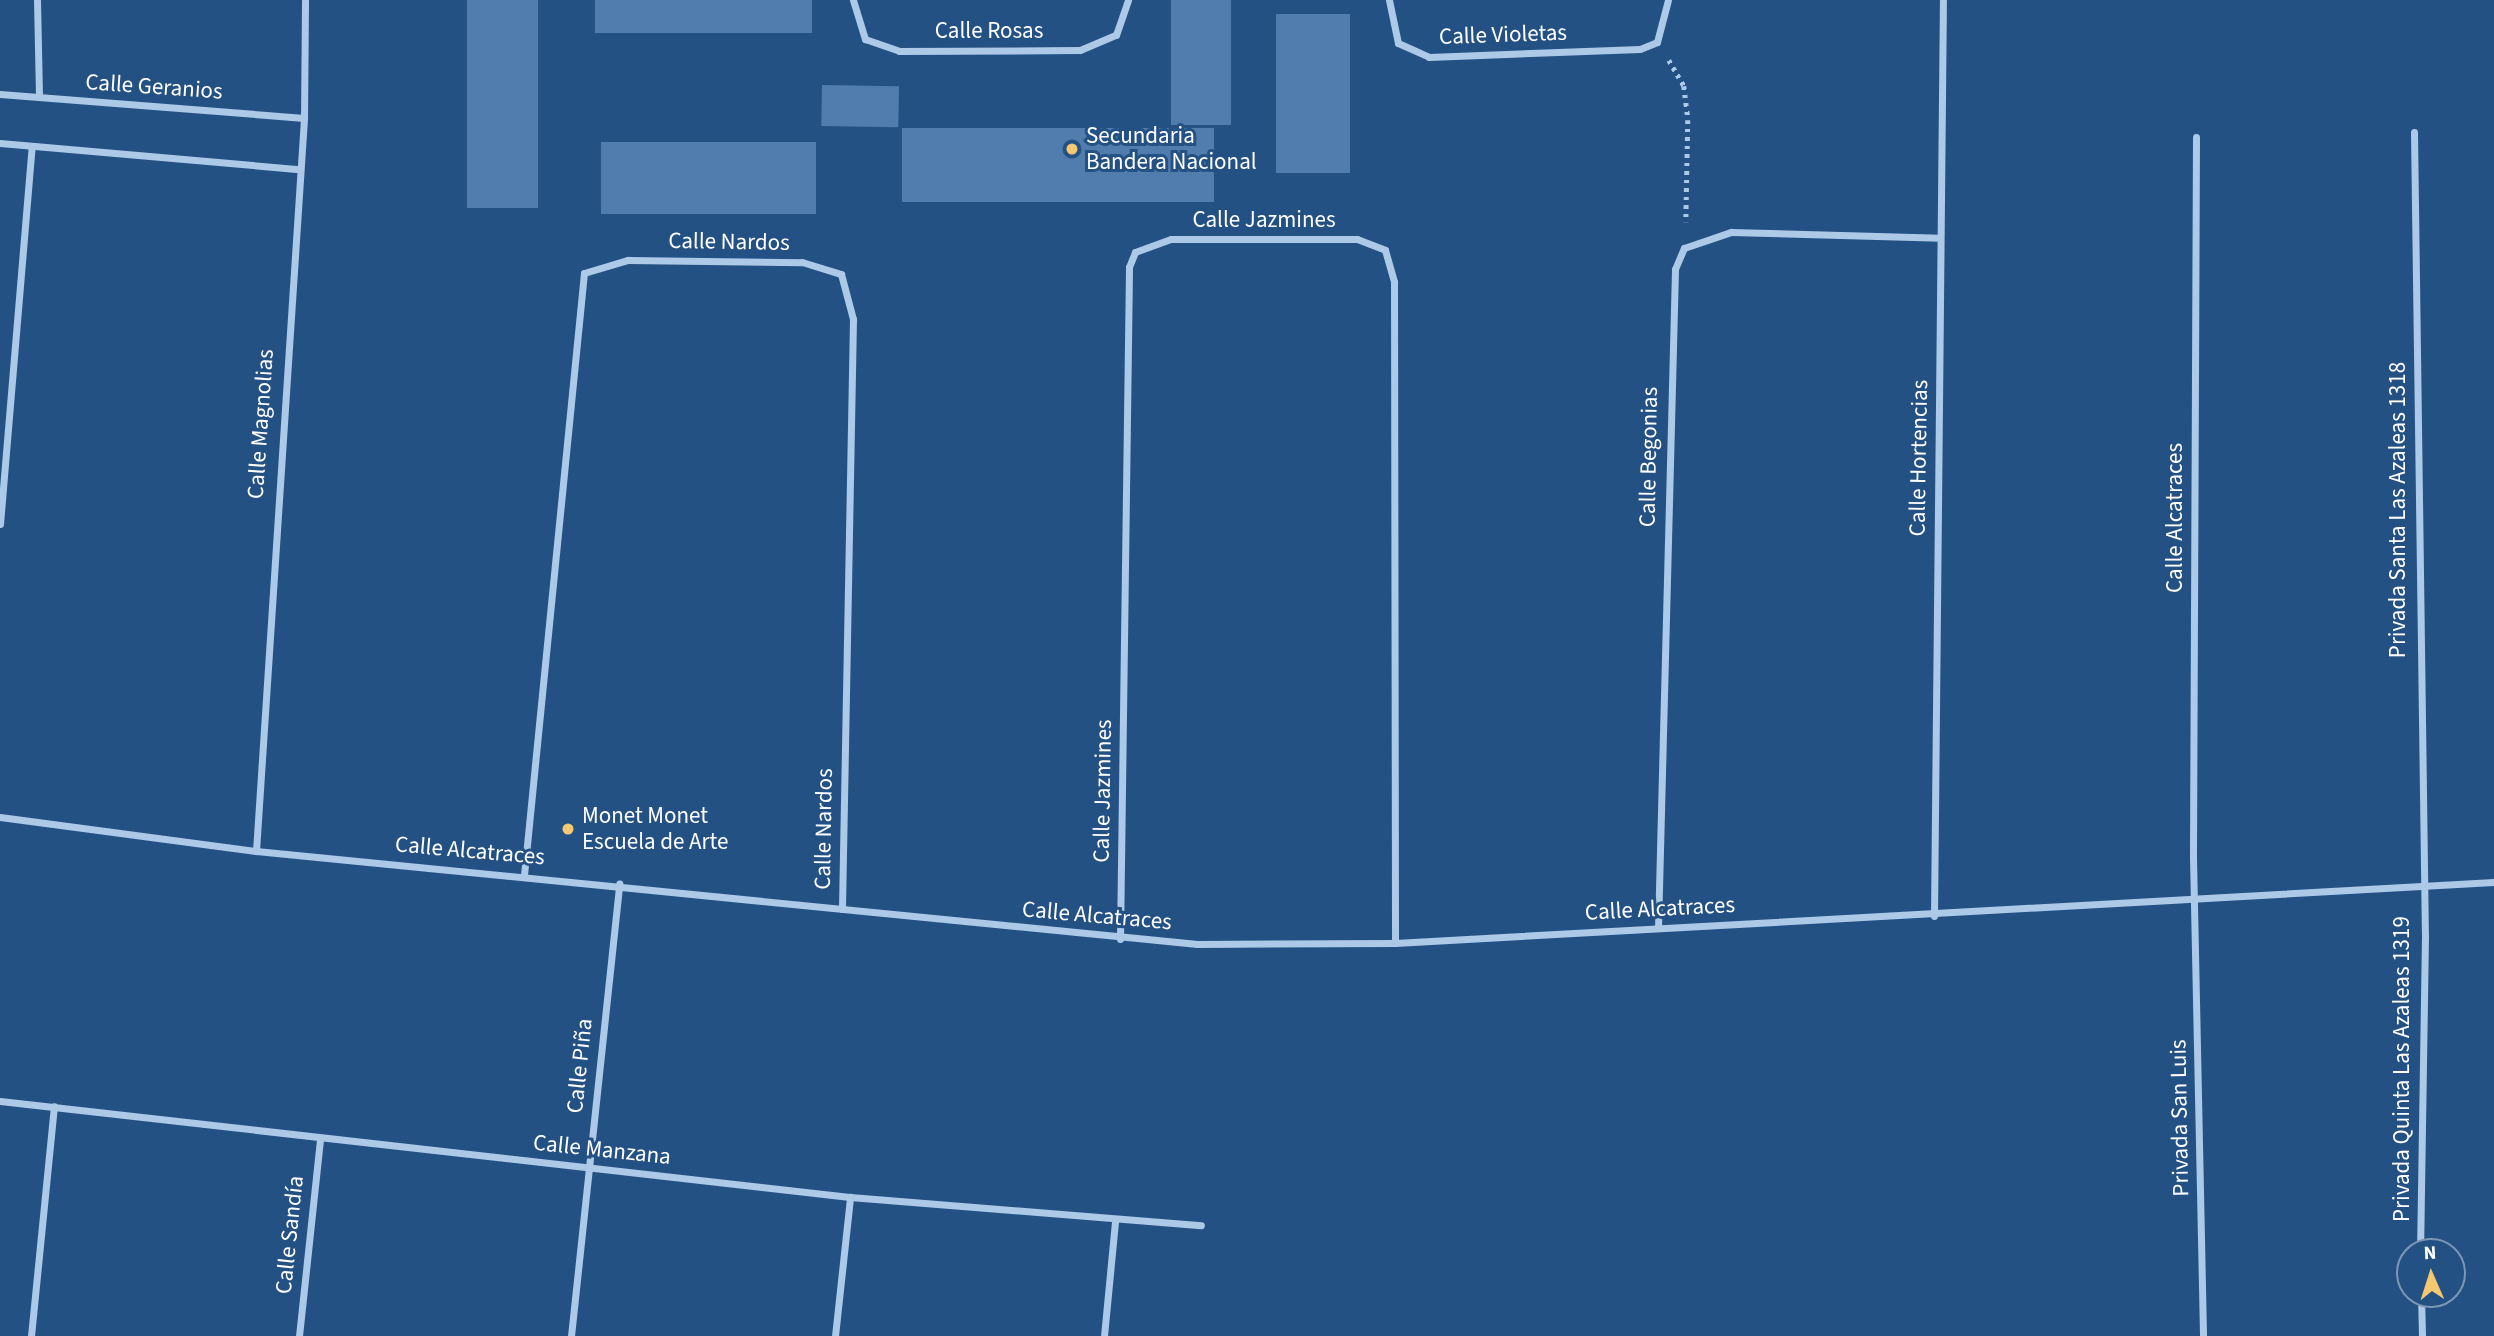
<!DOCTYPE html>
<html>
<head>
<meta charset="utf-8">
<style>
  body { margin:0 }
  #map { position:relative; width:2494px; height:1336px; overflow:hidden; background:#245184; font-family:"Source Sans 3",sans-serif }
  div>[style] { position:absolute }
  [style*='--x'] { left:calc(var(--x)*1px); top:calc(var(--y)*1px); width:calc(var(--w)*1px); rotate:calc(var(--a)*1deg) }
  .building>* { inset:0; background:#507dad; transform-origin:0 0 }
  .path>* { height:4.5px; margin-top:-2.25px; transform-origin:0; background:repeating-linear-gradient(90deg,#acc9e8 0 3.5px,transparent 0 8.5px) }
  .minor>* { height:7px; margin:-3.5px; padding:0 3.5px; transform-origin:3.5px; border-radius:3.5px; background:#acc9e8 }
  .dots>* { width:19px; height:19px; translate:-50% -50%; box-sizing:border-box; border:4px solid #245184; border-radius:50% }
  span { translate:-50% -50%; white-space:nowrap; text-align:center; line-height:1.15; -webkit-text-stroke:6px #245184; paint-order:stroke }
  .street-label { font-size:23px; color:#fff }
  .poi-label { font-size:23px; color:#fff }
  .left { translate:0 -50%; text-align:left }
  .north { position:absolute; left:2396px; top:1238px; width:70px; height:70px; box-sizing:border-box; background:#245184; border:2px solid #7c97b5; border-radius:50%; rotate:357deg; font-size:19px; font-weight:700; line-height:28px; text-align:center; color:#fff }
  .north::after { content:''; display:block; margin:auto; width:24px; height:32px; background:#f3c870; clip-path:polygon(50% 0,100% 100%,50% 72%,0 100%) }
</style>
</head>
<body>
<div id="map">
  <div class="building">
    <div style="left:467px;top:0;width:71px;height:208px"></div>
    <div style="left:595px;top:0;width:217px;height:33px"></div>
    <div style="left:1171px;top:0;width:60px;height:125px"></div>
    <div style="left:1350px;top:14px;width:159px;height:74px;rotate:90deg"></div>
    <div style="left:822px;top:85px;width:77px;height:41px;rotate:1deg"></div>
    <div style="left:902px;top:128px;width:312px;height:74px"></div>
    <div style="left:601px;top:142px;width:215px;height:72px"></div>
  </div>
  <div class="path">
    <div style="--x:1669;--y:60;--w:30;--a:60"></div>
    <div style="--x:1684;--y:86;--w:34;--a:83"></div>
    <div style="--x:1688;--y:120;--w:102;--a:91.1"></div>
  </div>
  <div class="minor">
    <div style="--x:37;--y:0;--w:97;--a:88.8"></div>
    <div style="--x:853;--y:0;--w:41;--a:72.9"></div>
    <div style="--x:865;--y:39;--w:36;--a:19"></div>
    <div style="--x:899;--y:51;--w:181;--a:-0.3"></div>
    <div style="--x:1080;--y:50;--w:39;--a:-23"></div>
    <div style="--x:1116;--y:35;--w:37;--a:-71"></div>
    <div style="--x:1389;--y:0;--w:44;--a:78.2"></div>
    <div style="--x:1398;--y:43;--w:34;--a:24"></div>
    <div style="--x:1429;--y:57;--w:211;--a:-2.2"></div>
    <div style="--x:1640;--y:49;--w:18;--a:-22"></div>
    <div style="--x:1657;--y:42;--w:43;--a:-75.3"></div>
    <div style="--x:0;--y:94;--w:305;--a:4.5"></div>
    <div style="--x:2414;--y:132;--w:804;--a:89.22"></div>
    <div style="--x:2425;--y:936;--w:316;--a:90.9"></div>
    <div style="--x:2196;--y:137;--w:720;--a:90.24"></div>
    <div style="--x:2193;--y:857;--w:479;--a:88.8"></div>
    <div style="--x:0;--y:143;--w:300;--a:5"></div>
    <div style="--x:0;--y:524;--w:379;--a:-85.2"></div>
    <div style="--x:0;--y:817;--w:258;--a:7.6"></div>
    <div style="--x:256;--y:851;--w:946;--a:5.64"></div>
    <div style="--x:1197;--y:944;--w:198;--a:-0.3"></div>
    <div style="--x:1395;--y:943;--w:1101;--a:-3.18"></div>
    <div style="--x:256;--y:851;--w:735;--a:-86.25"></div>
    <div style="--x:304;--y:118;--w:118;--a:-89.5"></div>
    <div style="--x:524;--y:875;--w:605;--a:-84.31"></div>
    <div style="--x:584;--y:273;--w:46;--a:-16.5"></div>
    <div style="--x:628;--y:260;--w:174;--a:0.7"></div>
    <div style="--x:802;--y:262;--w:41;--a:17.1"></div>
    <div style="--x:841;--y:274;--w:47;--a:75.1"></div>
    <div style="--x:853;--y:319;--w:590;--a:91.07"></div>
    <div style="--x:1934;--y:916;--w:916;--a:-89.44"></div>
    <div style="--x:1658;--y:928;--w:659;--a:-88.52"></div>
    <div style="--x:1675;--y:269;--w:23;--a:-67"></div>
    <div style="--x:1684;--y:248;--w:50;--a:-18.8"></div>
    <div style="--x:1731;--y:232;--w:209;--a:1.6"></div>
    <div style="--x:1120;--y:939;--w:672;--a:-89.23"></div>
    <div style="--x:1129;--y:267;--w:16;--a:-68"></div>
    <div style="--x:1135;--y:252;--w:38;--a:-20"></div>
    <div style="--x:1171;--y:239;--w:186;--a:0"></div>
    <div style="--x:1357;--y:239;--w:30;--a:21"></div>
    <div style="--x:1385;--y:250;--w:33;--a:74"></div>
    <div style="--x:1394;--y:282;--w:661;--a:89.91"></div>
    <div style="--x:0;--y:1101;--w:855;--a:6.44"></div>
    <div style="--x:850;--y:1197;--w:352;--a:4.6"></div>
    <div style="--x:2421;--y:1294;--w:42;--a:88.6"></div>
    <div style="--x:31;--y:1336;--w:231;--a:-84.3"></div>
    <div style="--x:299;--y:1336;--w:199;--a:-83.9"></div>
    <div style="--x:571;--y:1336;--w:455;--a:-83.9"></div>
    <div style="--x:835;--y:1336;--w:140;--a:-83.8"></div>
    <div style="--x:1104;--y:1336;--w:116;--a:-84.5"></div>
  </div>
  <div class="dots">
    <div style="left:1072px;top:149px;background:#f3c870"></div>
    <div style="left:568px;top:829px;background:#f3c870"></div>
  </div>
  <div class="street-label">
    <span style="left:989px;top:31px">Calle Rosas</span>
    <span style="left:1503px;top:35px;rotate:-2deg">Calle Violetas</span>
    <span style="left:154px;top:87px;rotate:4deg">Calle Geranios</span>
    <span style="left:1264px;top:220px">Calle Jazmines</span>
    <span style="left:729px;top:242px;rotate:1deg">Calle Nardos</span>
    <span style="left:261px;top:424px;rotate:-86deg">Calle Magnolias</span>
    <span style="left:1649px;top:457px;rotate:-89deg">Calle Begonias</span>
    <span style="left:1919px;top:458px;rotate:-89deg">Calle Hortencias</span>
    <span style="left:2398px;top:510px;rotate:-90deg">Privada Santa Las Azaleas 1318</span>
    <span style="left:2175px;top:518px;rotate:-90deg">Calle Alcatraces</span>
    <span style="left:1103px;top:791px;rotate:-89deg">Calle Jazmines</span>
    <span style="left:824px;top:829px;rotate:-89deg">Calle Nardos</span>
    <span style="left:470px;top:851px;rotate:5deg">Calle Alcatraces</span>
    <span style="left:1660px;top:909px;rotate:-3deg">Calle Alcatraces</span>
    <span style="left:1097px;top:916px;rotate:5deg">Calle Alcatraces</span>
    <span style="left:580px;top:1066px;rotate:-84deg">Calle Piña</span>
    <span style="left:2402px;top:1069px;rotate:-90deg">Privada Quinta Las Azaleas 1319</span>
    <span style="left:2180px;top:1118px;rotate:-91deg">Privada San Luis</span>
    <span style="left:602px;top:1150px;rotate:6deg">Calle Manzana</span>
    <span style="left:290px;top:1235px;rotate:-84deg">Calle Sandía</span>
  </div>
  <div class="poi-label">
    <span class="left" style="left:1086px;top:149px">Secundaria<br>Bandera Nacional</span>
    <span class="left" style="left:582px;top:829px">Monet Monet<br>Escuela de Arte</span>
  </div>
  <div class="north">N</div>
</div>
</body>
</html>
